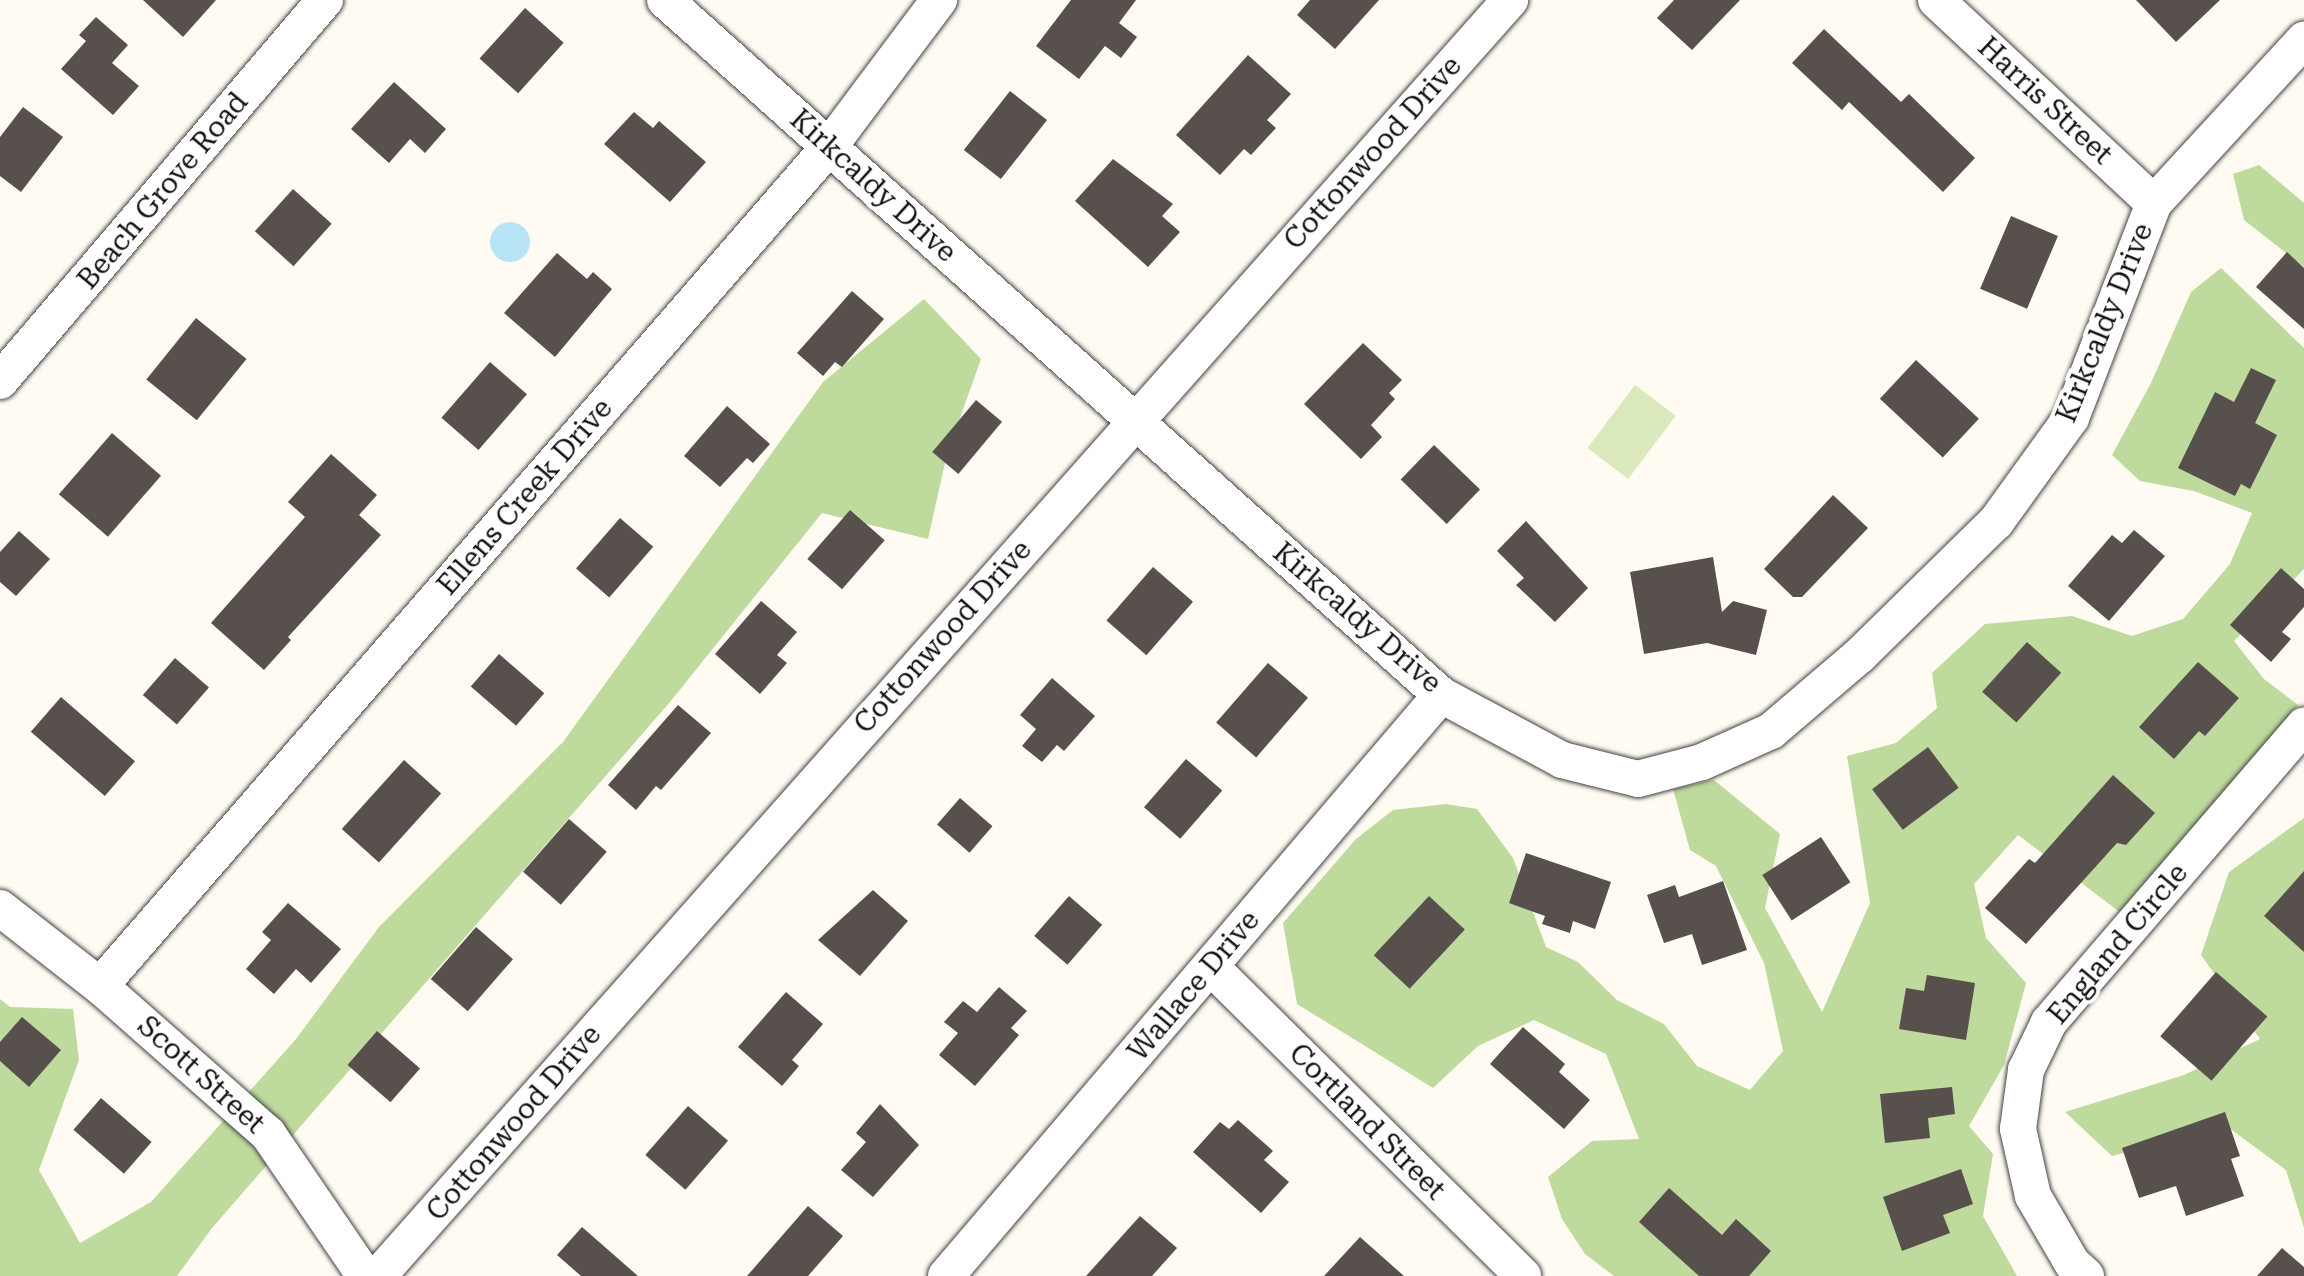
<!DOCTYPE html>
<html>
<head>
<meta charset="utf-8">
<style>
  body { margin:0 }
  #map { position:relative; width:2304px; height:1276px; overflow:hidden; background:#fffbf3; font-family:"Roboto Serif",serif }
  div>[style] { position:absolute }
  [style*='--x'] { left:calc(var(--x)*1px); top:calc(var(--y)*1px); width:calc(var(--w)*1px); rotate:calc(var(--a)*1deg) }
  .green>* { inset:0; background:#d9e9bc; transform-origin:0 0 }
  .forest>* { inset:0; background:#beda9c }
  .water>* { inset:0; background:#b8e5f5 }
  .round { border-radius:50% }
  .building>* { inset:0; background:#58504c; transform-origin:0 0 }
  .roads { filter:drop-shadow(0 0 2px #434343) drop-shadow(0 0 2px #434343) }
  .minor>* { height:36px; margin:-18px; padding:0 18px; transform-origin:18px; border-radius:18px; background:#fff }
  span { translate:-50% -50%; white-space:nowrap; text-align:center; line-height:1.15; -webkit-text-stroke:8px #fff; paint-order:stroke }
  .street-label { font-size:28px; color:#101010 }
</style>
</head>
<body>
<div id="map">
  <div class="green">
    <div style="left:1635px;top:385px;width:51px;height:79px;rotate:37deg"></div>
  </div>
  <div class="forest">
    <div style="clip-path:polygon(2259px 165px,2304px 203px,2304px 267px,2244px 220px,2233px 174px)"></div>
    <div style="clip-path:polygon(2221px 268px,2304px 348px,2304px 569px,2234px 641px,2264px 679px,2298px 705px,2121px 913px,2018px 835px,1974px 884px,1986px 938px,2026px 983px,2004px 1065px,1969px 1126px,1993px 1154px,1983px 1216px,2017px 1276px,1614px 1276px,1585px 1254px,1562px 1219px,1548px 1177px,1592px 1141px,1639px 1139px,1606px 1054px,1534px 1020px,1478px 1046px,1433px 1088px,1297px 1004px,1283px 923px,1356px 839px,1393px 810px,1446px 804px,1477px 809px,1513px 858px,1546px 947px,1578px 962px,1617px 1000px,1664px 1024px,1697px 1066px,1750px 1090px,1783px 1051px,1764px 963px,1716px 866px,1690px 850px,1673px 789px,1714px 780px,1780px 834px,1765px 908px,1822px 1012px,1870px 903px,1847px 756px,1896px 743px,1937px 708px,1932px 673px,1985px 624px,2072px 616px,2132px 636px,2183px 619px,2230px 564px,2252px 513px,2194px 491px,2140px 481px,2112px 455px,2151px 383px,2191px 292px)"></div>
    <div style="clip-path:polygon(924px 299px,981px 359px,947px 454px,928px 539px,822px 513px,670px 702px,212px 1228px,177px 1276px,0 1276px,0 999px,10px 1007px,73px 1009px,79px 1060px,39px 1170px,80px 1243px,151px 1202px,296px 1039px,379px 927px,563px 742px,823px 382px)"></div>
    <div style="clip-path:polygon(2304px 818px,2304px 1228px,2286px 1170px,2225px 1125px,2112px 1156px,2065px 1112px,2184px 1075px,2260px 1039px,2201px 955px,2229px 872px)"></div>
  </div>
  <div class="water">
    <div class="round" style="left:490px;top:222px;width:40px;height:40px"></div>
  </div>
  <div class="building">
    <div style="clip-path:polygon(143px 0,216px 0,183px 37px)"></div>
    <div style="clip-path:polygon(1071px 0,1136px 0,1119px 23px,1137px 37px,1121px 58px,1105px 46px,1079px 79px,1036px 46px)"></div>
    <div style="clip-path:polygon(1310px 0,1379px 0,1335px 49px,1297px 15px)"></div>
    <div style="clip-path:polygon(1674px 0,1740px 0,1692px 50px,1657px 18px)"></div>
    <div style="clip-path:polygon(2136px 0,2220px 0,2176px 42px)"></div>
    <div style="left:525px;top:8px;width:52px;height:68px;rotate:42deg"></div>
    <div style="clip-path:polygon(96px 17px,128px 45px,112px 63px,139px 86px,113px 115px,61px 69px,86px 41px,79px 35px)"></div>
    <div style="clip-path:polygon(1824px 29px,1901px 102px,1909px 94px,1975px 158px,1943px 192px,1849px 102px,1842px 110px,1792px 63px)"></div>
    <div style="clip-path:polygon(1248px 55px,1291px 94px,1267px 120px,1276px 128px,1251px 155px,1244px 149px,1220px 175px,1176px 135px)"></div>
    <div style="clip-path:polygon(394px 82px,446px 129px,425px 153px,410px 139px,389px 163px,351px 129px)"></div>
    <div style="left:1010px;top:91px;width:47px;height:75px;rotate:38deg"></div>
    <div style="clip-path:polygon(23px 107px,63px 137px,21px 192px,0 176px,0 137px)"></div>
    <div style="clip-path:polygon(634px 112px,653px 128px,659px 121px,706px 162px,670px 202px,604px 144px)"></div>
    <div style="clip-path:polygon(1113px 159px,1173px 204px,1162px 216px,1180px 232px,1148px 267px,1075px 201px)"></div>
    <div style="left:293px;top:189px;width:52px;height:57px;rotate:42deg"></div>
    <div style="left:2011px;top:216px;width:51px;height:79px;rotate:23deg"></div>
    <div style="clip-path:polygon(2287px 252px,2304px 268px,2304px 329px,2256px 287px)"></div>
    <div style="clip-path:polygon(557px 253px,587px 279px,593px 272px,612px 289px,555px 357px,504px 313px)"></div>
    <div style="clip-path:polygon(852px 291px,884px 319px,842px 367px,835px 362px,823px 376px,797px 353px)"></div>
    <div style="left:196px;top:318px;width:65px;height:79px;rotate:39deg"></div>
    <div style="clip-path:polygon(1363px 343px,1402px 380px,1389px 393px,1395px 399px,1371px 425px,1382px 437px,1361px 459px,1304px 404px)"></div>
    <div style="left:1916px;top:360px;width:86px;height:53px;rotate:43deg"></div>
    <div style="left:490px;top:362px;width:49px;height:74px;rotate:41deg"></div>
    <div style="clip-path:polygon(2251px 368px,2276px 380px,2255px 423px,2277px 435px,2250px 489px,2241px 484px,2235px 496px,2178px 468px,2215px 392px,2234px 402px)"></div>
    <div style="left:976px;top:400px;width:34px;height:68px;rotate:40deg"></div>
    <div style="clip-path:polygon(727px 406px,770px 444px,753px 463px,747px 458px,720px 487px,684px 456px)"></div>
    <div style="left:112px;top:433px;width:65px;height:81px;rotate:41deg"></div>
    <div style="left:1434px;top:445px;width:64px;height:48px;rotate:44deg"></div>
    <div style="clip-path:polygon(331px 454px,377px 495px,359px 515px,381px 535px,288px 637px,291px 640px,264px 670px,211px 623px,305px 517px,288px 502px)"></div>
    <div style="clip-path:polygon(1833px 495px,1868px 528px,1802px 597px,1793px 597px,1764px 569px)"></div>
    <div style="left:850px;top:510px;width:46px;height:65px;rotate:41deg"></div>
    <div style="left:620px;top:518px;width:44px;height:67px;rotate:41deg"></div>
    <div style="clip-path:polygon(1526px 521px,1588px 588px,1555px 622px,1516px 585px,1524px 578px,1497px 551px)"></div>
    <div style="clip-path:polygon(2134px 530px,2165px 556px,2109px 621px,2068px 586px,2112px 535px,2122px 543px)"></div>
    <div style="clip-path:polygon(19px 531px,50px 559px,16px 596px,0 582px,0 552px)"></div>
    <div style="clip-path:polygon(1713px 557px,1722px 612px,1733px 601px,1767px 610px,1756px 655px,1707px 643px,1644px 654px,1630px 572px)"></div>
    <div style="left:1153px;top:567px;width:53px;height:71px;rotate:41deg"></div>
    <div style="clip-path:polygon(2281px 568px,2304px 589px,2304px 607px,2282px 632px,2291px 639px,2271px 662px,2230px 625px)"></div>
    <div style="clip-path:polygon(761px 601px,797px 632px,777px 655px,787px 663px,760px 694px,715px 654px)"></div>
    <div style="left:2027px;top:642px;width:46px;height:67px;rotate:42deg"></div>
    <div style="left:499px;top:654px;width:60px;height:43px;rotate:41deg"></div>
    <div style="left:175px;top:658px;width:45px;height:49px;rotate:41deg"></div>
    <div style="clip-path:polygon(2198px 662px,2239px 698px,2205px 736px,2199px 731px,2174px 759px,2139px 727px)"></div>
    <div style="left:1268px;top:663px;width:53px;height:79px;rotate:41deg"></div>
    <div style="clip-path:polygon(1052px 678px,1095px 716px,1064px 751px,1057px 745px,1042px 762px,1022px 746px,1036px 729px,1020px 715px)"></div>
    <div style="left:61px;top:697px;width:98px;height:46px;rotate:41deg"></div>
    <div style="clip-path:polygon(678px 705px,711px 733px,661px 790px,656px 786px,636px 810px,608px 785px)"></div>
    <div style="left:1928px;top:747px;width:51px;height:70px;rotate:53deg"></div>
    <div style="left:1186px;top:759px;width:48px;height:64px;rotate:41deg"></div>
    <div style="left:404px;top:760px;width:50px;height:93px;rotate:42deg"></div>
    <div style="clip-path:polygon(2113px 775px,2155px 813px,2126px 845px,2117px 843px,2026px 944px,1985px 908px,2029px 859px,2035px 863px)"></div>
    <div style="left:960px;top:798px;width:43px;height:35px;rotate:41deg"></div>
    <div style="left:569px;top:819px;width:50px;height:70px;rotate:41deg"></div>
    <div style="left:1821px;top:837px;width:54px;height:70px;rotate:57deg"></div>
    <div style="clip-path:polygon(1526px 853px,1611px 882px,1595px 929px,1573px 921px,1570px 933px,1542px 924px,1545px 916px,1509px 903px)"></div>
    <div style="clip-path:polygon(2304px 871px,2304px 952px,2264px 916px)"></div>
    <div style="clip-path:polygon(1723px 881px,1747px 950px,1702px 965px,1692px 934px,1664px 943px,1647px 895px,1675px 885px,1679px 897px)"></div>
    <div style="clip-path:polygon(873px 890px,908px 921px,860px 976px,818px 940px)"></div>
    <div style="left:1069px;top:896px;width:44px;height:53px;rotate:41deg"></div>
    <div style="left:1429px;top:896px;width:49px;height:81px;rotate:43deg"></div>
    <div style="clip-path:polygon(288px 903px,341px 949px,311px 983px,296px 969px,274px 994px,246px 969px,271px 940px,262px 932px)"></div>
    <div style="left:476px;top:927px;width:49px;height:69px;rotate:41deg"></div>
    <div style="left:2216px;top:972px;width:68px;height:85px;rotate:41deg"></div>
    <div style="clip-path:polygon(1927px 975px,1975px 983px,1966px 1040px,1899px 1029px,1906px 988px,1924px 991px)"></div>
    <div style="clip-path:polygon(999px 987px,1027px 1011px,1011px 1028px,1019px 1035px,975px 1086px,939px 1055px,958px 1033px,944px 1022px,963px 1001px,977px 1012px)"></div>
    <div style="clip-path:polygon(786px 992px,823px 1024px,792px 1060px,799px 1066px,782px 1086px,738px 1047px)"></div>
    <div style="clip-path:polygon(22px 1017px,61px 1050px,29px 1087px,0 1061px,0 1042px)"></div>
    <div style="clip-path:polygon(1523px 1027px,1565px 1064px,1559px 1072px,1590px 1100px,1564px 1129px,1490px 1064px)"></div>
    <div style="left:377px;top:1031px;width:57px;height:45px;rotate:41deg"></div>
    <div style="clip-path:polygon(1952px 1087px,1955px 1114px,1928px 1118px,1930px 1138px,1885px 1143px,1880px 1094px)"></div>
    <div style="left:101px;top:1098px;width:67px;height:42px;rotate:41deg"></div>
    <div style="clip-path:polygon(880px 1104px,919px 1145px,873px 1197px,841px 1170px,866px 1142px,856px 1133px)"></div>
    <div style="left:688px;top:1106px;width:53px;height:65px;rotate:41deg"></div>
    <div style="clip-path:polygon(2225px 1112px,2240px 1156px,2231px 1159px,2244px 1196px,2186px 1216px,2176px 1186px,2139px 1198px,2122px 1148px)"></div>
    <div style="clip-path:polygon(1238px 1120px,1273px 1151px,1264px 1160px,1289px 1182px,1261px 1213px,1193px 1152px,1220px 1122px,1229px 1129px)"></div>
    <div style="clip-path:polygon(1961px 1169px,1973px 1204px,1943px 1215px,1950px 1233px,1902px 1251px,1883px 1197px)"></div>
    <div style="clip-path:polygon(1669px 1188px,1722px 1235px,1736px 1219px,1771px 1251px,1749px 1276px,1699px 1276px,1639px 1222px)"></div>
    <div style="clip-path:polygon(808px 1206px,843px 1236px,808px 1276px,747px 1276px)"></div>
    <div style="clip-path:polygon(1140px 1216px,1177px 1248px,1152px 1276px,1086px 1276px)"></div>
    <div style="clip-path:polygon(582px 1227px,638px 1276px,581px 1276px,557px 1255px)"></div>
    <div style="clip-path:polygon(1360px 1237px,1404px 1276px,1324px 1276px)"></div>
    <div style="clip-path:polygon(2282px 1248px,2304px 1267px,2304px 1276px,2257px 1276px)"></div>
  </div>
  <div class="roads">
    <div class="minor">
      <div style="--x:665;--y:0;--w:1042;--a:41.85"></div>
      <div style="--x:1441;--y:695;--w:137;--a:28.2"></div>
      <div style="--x:1562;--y:760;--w:78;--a:14"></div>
      <div style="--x:1638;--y:779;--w:66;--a:-14.9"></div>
      <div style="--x:1702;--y:762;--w:76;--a:-24.2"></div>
      <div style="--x:1771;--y:731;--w:117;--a:-40.5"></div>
      <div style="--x:1860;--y:655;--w:190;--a:-44.4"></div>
      <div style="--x:1996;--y:522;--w:128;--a:-54.2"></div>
      <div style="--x:2071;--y:418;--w:230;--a:-68.9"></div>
      <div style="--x:2154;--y:203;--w:222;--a:-47.4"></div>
      <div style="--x:1936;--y:0;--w:298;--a:43"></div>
      <div style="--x:0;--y:381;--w:501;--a:-49.54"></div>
      <div style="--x:0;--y:908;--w:127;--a:38"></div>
      <div style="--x:100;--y:986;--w:224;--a:41.4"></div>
      <div style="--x:268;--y:1134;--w:172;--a:55.7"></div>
      <div style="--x:1211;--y:967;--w:439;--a:44.7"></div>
      <div style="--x:100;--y:986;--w:1111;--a:-49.01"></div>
      <div style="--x:829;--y:147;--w:184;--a:-53.2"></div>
      <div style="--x:378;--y:1276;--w:1706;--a:-48.42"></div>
      <div style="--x:946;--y:1276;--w:763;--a:-49.57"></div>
      <div style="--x:2086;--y:1276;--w:19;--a:-137"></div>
      <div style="--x:2072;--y:1263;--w:78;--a:-120.2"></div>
      <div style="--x:2033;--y:1196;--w:69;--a:-102.6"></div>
      <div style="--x:2018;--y:1129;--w:60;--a:-82.3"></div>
      <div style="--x:2026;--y:1070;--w:53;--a:-64.4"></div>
      <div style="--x:2049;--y:1022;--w:391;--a:-49.3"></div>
    </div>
  </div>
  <div class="street-label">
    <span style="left:2045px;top:101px;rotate:43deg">Harris Street</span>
    <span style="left:1373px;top:153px;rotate:-48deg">Cottonwood Drive</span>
    <span style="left:873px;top:186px;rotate:42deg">Kirkcaldy Drive</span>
    <span style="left:163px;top:191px;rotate:-50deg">Beach Grove Road</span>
    <span style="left:2105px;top:323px;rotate:-68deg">Kirkcaldy Drive</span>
    <span style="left:525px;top:497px;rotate:-49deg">Ellens Creek Drive</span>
    <span style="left:1357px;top:618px;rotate:41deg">Kirkcaldy Drive</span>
    <span style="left:943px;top:637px;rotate:-48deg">Cottonwood Drive</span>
    <span style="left:2118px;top:944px;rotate:-50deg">England Circle</span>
    <span style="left:1194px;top:986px;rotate:-50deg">Wallace Drive</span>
    <span style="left:201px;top:1075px;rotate:42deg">Scott Street</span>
    <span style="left:1367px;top:1122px;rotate:45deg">Cortland Street</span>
    <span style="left:514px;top:1123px;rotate:-49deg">Cottonwood Drive</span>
  </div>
</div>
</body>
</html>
